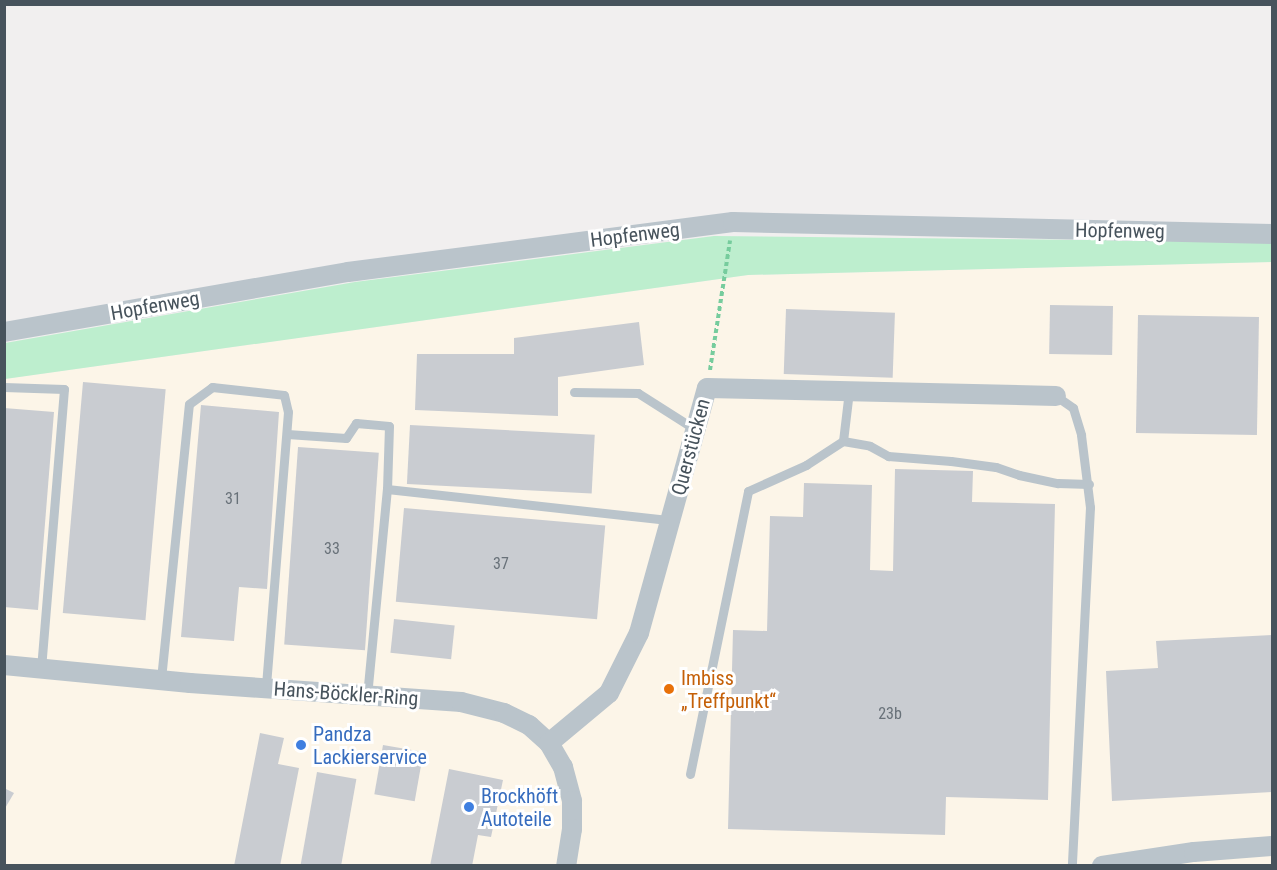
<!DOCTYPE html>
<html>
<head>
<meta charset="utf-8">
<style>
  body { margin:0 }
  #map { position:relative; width:1277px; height:870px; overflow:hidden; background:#f1efef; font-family:"Roboto Condensed",sans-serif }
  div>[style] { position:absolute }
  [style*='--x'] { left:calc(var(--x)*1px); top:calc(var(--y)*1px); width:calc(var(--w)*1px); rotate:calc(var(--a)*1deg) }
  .commercial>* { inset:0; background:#fcf5e8 }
  .green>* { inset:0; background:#bdeece }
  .building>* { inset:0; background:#c9ccd1; transform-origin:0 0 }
  .path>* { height:4px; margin-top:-2px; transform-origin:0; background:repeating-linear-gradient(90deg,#76cc9d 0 4.5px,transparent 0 7.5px) }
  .lane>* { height:9px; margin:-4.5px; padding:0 4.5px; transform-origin:4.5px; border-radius:4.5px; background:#bac4cb }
  .street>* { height:20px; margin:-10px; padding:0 10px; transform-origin:10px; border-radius:10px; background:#bac4cb }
  .dots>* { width:16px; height:16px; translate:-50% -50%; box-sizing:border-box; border:3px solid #fff; border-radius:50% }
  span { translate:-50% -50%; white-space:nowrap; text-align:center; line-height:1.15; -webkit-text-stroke:6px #fff; paint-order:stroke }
  .number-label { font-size:16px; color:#687179 }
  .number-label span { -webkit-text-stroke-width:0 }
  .street-label { font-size:20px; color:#47535c }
  .food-label { font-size:20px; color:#c56008 }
  .left { translate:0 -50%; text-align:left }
  .shop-label { font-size:20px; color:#366cbe }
  .frame { position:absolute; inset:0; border:6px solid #47535c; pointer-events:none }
</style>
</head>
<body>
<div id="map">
  <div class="commercial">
    <div style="clip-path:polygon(1272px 262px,1272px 865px,5px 865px,4px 379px,748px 275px)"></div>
  </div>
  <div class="green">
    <div style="clip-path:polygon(714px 236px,1272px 242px,1272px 262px,748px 275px,5px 379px,5px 343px,355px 282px)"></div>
  </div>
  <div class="building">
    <div style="left:1050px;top:305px;width:63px;height:49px;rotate:1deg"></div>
    <div style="left:786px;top:309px;width:109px;height:65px;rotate:2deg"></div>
    <div style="left:1138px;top:315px;width:121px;height:118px;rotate:1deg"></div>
    <div style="clip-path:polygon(639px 322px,644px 365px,558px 377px,558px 416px,415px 410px,417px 354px,514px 354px,514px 338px)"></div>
    <div style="left:83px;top:382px;width:83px;height:232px;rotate:5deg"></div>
    <div style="clip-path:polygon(201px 405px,279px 412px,267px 589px,239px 587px,234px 641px,181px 637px)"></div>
    <div style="clip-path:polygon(4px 408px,54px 412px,38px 610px,4px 607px)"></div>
    <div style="left:410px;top:425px;width:185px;height:59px;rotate:3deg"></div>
    <div style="left:298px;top:447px;width:81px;height:198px;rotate:4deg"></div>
    <div style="clip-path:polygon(895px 469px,973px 471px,972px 502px,1055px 504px,1048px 800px,946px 797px,945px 835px,728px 829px,733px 630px,767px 631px,770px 516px,803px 517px,804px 483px,872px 485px,870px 570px,893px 571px)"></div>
    <div style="left:404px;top:508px;width:202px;height:94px;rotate:5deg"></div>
    <div style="left:394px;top:619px;width:61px;height:34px;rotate:6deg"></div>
    <div style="clip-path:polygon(1272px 635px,1272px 792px,1112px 801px,1106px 671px,1158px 668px,1156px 641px)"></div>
    <div style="clip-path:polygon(260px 733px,284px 738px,278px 764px,299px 768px,280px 866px,234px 866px)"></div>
    <div style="left:383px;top:745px;width:41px;height:50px;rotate:10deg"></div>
    <div style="clip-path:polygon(449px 769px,503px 780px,491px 837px,478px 835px,472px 866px,430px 866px)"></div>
    <div style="left:317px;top:772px;width:40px;height:96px;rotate:10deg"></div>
    <div style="clip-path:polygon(4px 788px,14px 793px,4px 810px)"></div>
  </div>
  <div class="path">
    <div style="--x:710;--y:370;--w:131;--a:-81.2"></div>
  </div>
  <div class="lane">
    <div style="--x:4;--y:387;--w:60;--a:1.9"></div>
    <div style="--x:64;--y:389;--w:280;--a:94.7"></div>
    <div style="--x:574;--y:392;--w:64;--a:0.9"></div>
    <div style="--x:638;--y:393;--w:69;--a:32.5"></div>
    <div style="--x:1056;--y:396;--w:21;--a:35"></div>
    <div style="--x:1073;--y:408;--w:28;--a:73"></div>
    <div style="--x:1081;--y:435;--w:73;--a:82.9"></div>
    <div style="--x:1090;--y:507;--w:359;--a:92.9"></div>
    <div style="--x:287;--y:434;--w:59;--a:3.9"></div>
    <div style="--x:346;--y:438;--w:18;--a:-56"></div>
    <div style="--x:356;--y:423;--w:33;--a:5"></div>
    <div style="--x:389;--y:426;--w:63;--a:91.8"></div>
    <div style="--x:843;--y:441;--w:27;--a:10"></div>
    <div style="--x:870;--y:446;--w:21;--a:29"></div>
    <div style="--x:888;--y:456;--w:63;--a:4.5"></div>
    <div style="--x:951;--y:461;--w:45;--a:7.6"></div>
    <div style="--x:996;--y:467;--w:24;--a:19"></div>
    <div style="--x:1019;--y:475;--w:40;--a:12"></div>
    <div style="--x:1058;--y:483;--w:31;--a:2"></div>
    <div style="--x:161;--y:679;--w:276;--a:-84.2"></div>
    <div style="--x:189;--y:404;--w:29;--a:-36"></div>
    <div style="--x:212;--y:387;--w:72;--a:6.3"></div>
    <div style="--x:284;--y:395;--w:17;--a:77"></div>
    <div style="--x:288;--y:412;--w:277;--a:94.6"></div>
    <div style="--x:367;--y:696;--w:208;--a:-84.5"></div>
    <div style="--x:387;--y:489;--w:285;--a:6.3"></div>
    <div style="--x:690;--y:774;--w:289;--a:-78.4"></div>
    <div style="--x:748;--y:491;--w:64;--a:-24.1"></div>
    <div style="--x:806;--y:465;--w:44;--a:-33"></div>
    <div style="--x:843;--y:441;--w:50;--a:-83.2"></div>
  </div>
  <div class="street">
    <div style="--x:4;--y:332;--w:349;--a:-9.9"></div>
    <div style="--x:348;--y:272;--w:388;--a:-7.4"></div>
    <div style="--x:733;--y:222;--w:539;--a:1.28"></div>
    <div style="--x:4;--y:665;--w:187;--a:5.5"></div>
    <div style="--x:190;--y:683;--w:272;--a:4"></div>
    <div style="--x:461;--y:702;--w:44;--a:14.3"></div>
    <div style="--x:504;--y:713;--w:28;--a:26"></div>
    <div style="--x:529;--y:725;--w:27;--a:42"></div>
    <div style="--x:549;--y:743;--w:28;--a:60"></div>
    <div style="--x:563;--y:767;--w:35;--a:75"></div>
    <div style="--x:572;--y:801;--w:28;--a:90"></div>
    <div style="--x:572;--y:829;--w:37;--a:99"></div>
    <div style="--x:549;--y:743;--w:78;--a:-39.8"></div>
    <div style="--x:609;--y:693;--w:67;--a:-63.4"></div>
    <div style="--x:639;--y:633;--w:254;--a:-74.5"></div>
    <div style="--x:707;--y:388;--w:349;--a:1.3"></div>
    <div style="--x:1102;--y:866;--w:93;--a:-8.7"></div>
    <div style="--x:1194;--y:852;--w:78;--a:-4.4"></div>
  </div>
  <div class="dots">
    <div style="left:669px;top:689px;background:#e8710a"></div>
    <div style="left:301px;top:745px;background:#3f7fe0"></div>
    <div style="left:469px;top:807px;background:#3f7fe0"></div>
  </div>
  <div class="number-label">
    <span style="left:233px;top:499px">31</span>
    <span style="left:332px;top:549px">33</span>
    <span style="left:501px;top:564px">37</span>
    <span style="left:890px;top:714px">23b</span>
  </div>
  <div class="street-label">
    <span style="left:1120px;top:231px;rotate:1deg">Hopfenweg</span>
    <span style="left:635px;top:235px;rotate:-7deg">Hopfenweg</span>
    <span style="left:155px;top:306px;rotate:-10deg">Hopfenweg</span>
    <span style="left:691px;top:447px;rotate:-75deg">Querstücken</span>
    <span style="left:346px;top:694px;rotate:4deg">Hans-Böckler-Ring</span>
  </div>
  <div class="food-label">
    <span class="left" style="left:681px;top:690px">Imbiss<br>„Treffpunkt“</span>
  </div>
  <div class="shop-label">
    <span class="left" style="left:313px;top:746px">Pandza<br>Lackierservice</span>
    <span class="left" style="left:481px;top:808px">Brockhöft<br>Autoteile</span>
  </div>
  <div class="frame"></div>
</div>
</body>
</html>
